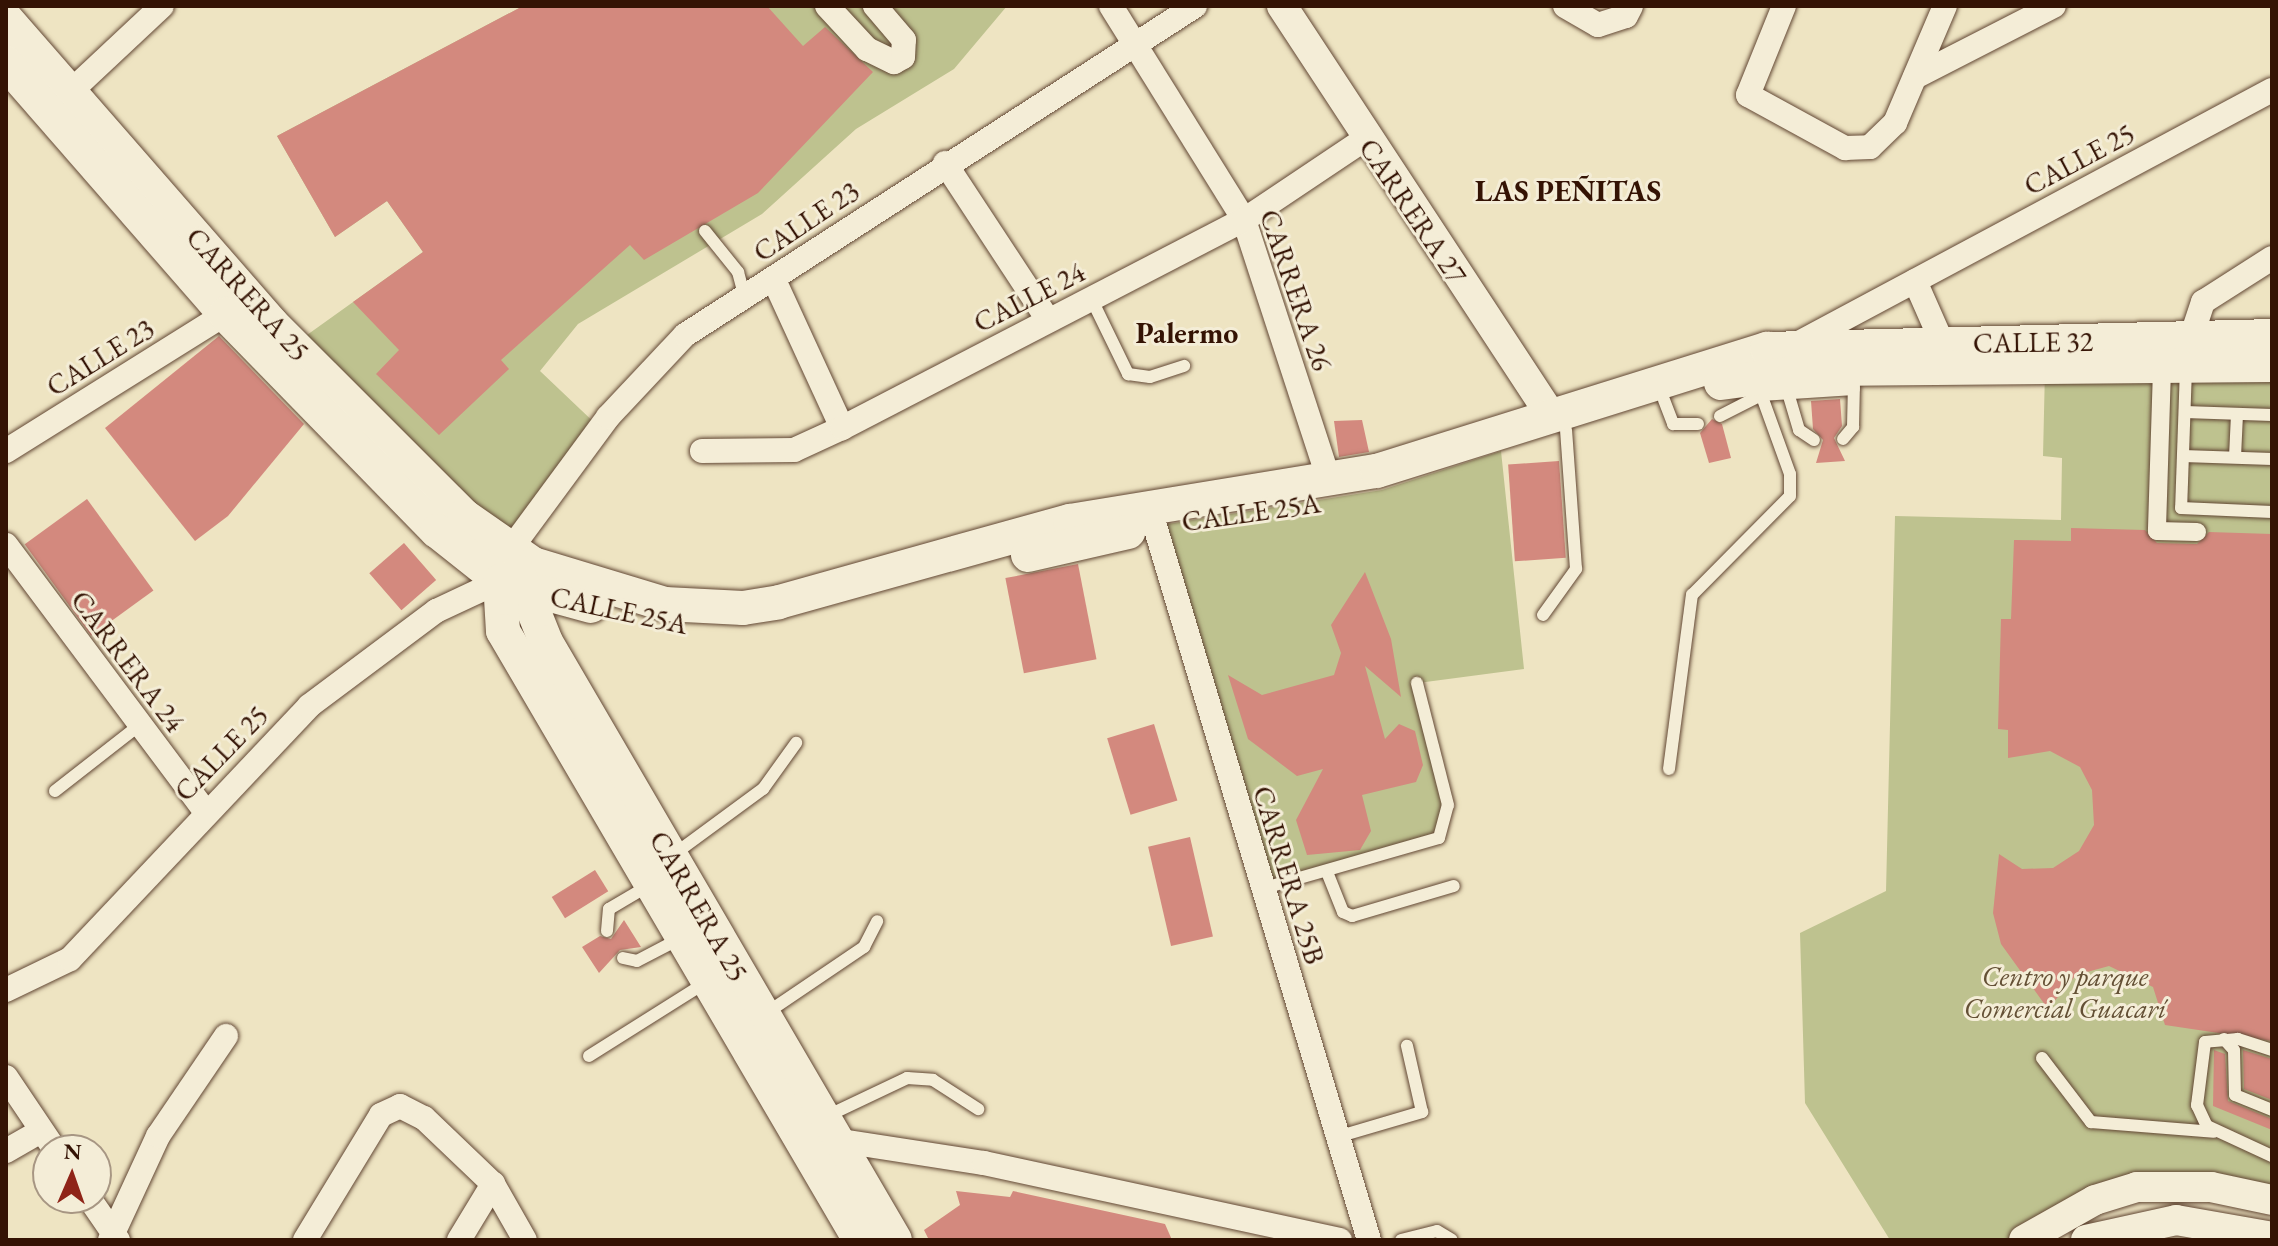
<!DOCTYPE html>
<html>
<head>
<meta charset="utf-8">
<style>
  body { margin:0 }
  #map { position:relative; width:2278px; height:1246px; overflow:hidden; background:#eee4c2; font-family:"EB Garamond",serif }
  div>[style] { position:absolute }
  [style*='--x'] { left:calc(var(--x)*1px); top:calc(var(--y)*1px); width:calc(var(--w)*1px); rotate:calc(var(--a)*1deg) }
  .green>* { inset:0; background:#bec28f }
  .building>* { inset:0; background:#d3897e; transform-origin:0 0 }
  .roads { filter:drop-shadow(0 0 2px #624734) drop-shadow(0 0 2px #624734) }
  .service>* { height:12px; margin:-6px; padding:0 6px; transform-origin:6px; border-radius:6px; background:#f4edd7 }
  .pedestrian>* { height:18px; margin:-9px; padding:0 9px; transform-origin:9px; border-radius:9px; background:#f4edd7 }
  .minor>* { height:24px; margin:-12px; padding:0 12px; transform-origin:12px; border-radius:12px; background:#f4edd7 }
  .tertiary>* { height:30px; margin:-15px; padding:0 15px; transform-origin:15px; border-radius:15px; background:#f4edd7 }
  .secondary>* { height:34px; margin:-17px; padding:0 17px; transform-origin:17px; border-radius:17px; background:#f4edd7 }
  span { translate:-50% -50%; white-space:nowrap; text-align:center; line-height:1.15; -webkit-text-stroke:6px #f4edd7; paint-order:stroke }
  .street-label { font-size:28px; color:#341304 }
  .park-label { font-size:28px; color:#645035; font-style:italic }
  .neighbourhood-label { font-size:30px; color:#341304; font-weight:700 }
  .frame { position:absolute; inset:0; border:8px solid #341304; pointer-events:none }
  .north { position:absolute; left:32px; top:1134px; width:80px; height:80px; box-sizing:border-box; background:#f4edd7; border:2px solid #a79683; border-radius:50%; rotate:2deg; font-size:22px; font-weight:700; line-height:32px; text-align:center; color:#341304 }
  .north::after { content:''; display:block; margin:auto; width:28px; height:36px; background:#8f2418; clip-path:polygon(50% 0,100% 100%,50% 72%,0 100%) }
</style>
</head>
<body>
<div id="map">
  <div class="green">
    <div style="clip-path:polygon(523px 6px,1007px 6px,954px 69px,856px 129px,762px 214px,578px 324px,540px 371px,600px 428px,510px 550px,293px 345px,423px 252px,387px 201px,335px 237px,277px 136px)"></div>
    <div style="clip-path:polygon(2272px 365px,2272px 1200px,2174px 1185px,2024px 1240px,1890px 1240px,1805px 1103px,1800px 933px,1886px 891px,1895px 516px,2061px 520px,2062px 458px,2043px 456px,2045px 369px)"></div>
    <div style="clip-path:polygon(1501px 451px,1524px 669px,1418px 683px,1445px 786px,1439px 838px,1261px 889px,1155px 526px,1382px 490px)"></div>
  </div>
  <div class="building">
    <div style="clip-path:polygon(523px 6px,767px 6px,803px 46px,825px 27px,873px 72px,758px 193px,644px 260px,630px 245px,501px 360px,509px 369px,439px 435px,376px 374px,399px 350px,353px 302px,423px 252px,387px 201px,335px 237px,277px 136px)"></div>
    <div style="clip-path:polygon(219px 336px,304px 424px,228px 516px,195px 541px,105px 428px)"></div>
    <div style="clip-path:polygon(1840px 399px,1842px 426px,1834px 438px,1845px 461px,1816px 463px,1823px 440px,1813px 429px,1811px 401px)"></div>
    <div style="clip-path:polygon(1712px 419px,1722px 424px,1731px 458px,1709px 463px,1700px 433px)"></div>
    <div style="clip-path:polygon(1362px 420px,1369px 452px,1339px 457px,1334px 421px)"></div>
    <div style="left:1559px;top:461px;width:97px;height:51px;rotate:86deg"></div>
    <div style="left:87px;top:499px;width:113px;height:77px;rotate:54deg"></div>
    <div style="clip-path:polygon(2071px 528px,2145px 530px,2157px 543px,2197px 544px,2209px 532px,2272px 534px,2272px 1041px,2165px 1025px,2153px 987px,2109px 966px,2076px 975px,2048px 1009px,2001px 944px,1993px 913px,1999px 854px,2022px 869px,2053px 868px,2079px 851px,2094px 825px,2092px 790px,2080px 767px,2050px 751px,2008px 758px,2008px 730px,1998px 729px,2001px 619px,2011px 619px,2014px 540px,2071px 541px)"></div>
    <div style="left:404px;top:543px;width:49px;height:46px;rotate:49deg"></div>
    <div style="left:1078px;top:564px;width:97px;height:74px;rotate:79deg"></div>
    <div style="clip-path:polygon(1365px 572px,1391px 639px,1401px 697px,1365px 666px,1385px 739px,1399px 724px,1415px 731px,1423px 765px,1416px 782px,1362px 795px,1371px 831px,1360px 850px,1307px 855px,1296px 820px,1323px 769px,1297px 776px,1248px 739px,1228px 675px,1262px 695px,1334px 675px,1341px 653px,1331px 625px)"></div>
    <div style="left:1154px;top:724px;width:80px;height:49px;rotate:73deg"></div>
    <div style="left:1190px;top:837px;width:102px;height:43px;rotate:77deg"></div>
    <div style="left:595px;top:870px;width:25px;height:51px;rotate:58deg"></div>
    <div style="clip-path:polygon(624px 920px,641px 947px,620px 950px,599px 973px,582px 947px,600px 936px,611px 939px)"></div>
    <div style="clip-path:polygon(2214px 1050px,2225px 1054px,2228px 1101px,2272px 1119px,2272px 1130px,2213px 1106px)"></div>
    <div style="clip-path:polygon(2243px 1050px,2272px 1059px,2272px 1100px,2244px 1089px)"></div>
    <div style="clip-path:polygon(956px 1191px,1010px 1197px,1013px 1191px,1165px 1224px,1172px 1240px,929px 1240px,924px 1230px,960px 1205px)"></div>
  </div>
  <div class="roads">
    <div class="service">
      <div style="--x:705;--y:231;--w:53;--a:51.2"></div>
      <div style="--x:738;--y:272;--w:27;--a:75"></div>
      <div style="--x:1091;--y:298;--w:85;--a:64"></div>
      <div style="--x:1128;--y:374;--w:22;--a:8"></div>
      <div style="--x:1150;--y:377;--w:36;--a:-18"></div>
      <div style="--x:2186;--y:368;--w:140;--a:92"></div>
      <div style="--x:2181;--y:508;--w:91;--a:2.5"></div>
      <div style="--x:1786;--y:386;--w:46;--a:73.5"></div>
      <div style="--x:1799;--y:430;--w:18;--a:34"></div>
      <div style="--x:1664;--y:400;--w:26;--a:69"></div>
      <div style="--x:1673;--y:424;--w:25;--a:0"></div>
      <div style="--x:2185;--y:412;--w:87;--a:2"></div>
      <div style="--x:1720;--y:416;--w:46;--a:-27.1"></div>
      <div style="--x:1761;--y:395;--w:93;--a:-3.7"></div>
      <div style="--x:1843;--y:439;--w:16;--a:-50"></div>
      <div style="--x:1853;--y:427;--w:45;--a:-88.7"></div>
      <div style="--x:2183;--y:456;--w:89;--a:1.9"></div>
      <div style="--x:2235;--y:457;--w:43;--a:-87.3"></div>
      <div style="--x:1543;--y:615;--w:57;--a:-54.3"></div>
      <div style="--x:1576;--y:569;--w:139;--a:-94.1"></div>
      <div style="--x:1669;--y:769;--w:176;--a:-82.5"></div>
      <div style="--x:1692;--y:595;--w:139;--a:-45.3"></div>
      <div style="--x:1790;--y:496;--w:22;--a:-90"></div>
      <div style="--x:1790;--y:474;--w:97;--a:-109.9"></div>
      <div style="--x:55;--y:791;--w:104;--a:-38"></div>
      <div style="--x:673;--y:855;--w:112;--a:-36.3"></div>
      <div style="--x:763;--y:789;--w:57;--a:-54.3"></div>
      <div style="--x:1327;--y:872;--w:43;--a:68.2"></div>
      <div style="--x:1343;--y:912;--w:10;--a:24"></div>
      <div style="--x:1352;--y:916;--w:106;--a:-16.4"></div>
      <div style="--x:1261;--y:889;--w:185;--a:-16"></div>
      <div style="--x:1439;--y:838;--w:34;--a:-75"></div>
      <div style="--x:1448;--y:805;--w:126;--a:-104.3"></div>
      <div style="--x:607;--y:931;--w:22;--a:-85"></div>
      <div style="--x:609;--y:909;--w:45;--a:-30.5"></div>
      <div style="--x:623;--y:958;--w:14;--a:12"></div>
      <div style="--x:637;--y:961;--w:50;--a:-27.6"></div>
      <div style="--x:765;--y:1014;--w:120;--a:-34.1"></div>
      <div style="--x:864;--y:947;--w:29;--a:-63"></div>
      <div style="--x:2224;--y:1039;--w:15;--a:48"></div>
      <div style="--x:2234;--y:1050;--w:45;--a:88.7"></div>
      <div style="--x:2235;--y:1095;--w:40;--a:22"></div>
      <div style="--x:2272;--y:1050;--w:36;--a:-162"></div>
      <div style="--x:2238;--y:1039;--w:33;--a:175"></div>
      <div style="--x:2205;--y:1042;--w:64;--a:97.2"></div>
      <div style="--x:2197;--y:1105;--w:23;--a:65"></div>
      <div style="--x:2207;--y:1126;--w:72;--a:24.8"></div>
      <div style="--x:589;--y:1056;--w:137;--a:-32.2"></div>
      <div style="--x:2042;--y:1058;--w:81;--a:52.6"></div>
      <div style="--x:2091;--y:1122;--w:123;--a:4.6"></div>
      <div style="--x:825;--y:1117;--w:91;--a:-25.4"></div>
      <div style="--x:907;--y:1078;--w:26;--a:4"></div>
      <div style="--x:933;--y:1080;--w:54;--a:32.8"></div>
      <div style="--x:1337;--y:1137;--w:89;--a:-16.4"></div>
      <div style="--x:1422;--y:1112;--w:68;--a:-102.8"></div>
      <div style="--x:1401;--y:1240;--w:37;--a:-14"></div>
      <div style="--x:1437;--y:1231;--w:17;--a:31"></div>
    </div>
    <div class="pedestrian">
      <div style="--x:2162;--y:369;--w:162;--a:91.8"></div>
      <div style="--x:2157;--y:531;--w:40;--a:1.4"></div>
    </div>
    <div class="minor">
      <div style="--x:827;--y:6;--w:59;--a:47.1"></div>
      <div style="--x:867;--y:49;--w:30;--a:26"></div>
      <div style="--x:894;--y:62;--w:10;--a:-29"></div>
      <div style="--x:903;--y:57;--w:17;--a:-87"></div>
      <div style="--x:904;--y:40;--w:45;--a:-130.5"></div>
      <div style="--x:1111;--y:6;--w:252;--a:58.1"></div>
      <div style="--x:1244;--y:220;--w:274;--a:71.9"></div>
      <div style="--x:1565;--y:6;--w:38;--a:30"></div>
      <div style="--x:1598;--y:25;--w:29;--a:-18"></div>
      <div style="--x:1626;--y:16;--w:11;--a:-63"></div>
      <div style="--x:1784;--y:6;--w:96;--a:112"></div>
      <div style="--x:1748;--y:95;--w:111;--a:28.7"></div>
      <div style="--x:1845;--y:148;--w:25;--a:-2"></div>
      <div style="--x:1870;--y:147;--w:35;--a:-44"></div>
      <div style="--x:1895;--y:123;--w:127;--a:-66.9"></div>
      <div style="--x:1915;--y:77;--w:156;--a:-27.1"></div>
      <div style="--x:69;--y:93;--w:127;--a:-43.1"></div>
      <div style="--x:945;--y:163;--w:188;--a:56.7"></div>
      <div style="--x:774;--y:280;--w:163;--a:65.3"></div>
      <div style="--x:1915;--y:281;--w:84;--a:66.2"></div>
      <div style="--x:1795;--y:345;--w:541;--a:-28.13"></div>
      <div style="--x:2187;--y:350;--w:51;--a:-71.6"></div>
      <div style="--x:2203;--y:302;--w:82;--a:-32.5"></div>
      <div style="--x:6;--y:451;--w:258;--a:-32"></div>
      <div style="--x:702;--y:451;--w:92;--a:-0.6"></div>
      <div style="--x:794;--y:450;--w:53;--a:-24.6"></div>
      <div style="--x:842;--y:428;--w:453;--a:-27.4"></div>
      <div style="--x:1244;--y:220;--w:146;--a:-33.8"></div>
      <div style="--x:1155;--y:526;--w:745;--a:73.32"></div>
      <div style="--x:6;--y:545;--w:332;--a:53.2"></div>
      <div style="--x:510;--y:550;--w:165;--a:-53.6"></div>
      <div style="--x:608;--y:417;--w:112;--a:-46.8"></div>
      <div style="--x:685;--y:335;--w:607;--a:-32.83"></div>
      <div style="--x:6;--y:990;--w:71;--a:-25.8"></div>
      <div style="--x:70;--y:959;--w:348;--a:-46.6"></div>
      <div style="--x:309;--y:706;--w:159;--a:-36.8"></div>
      <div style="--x:436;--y:611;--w:71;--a:-25.1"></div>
      <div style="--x:6;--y:1077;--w:88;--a:56.1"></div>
      <div style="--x:835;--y:1140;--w:151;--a:8.8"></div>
      <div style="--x:984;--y:1163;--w:364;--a:12.2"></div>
      <div style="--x:6;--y:1151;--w:40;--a:-29.7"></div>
      <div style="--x:89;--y:1198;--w:51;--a:55.4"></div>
      <div style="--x:110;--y:1240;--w:115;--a:-65.2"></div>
      <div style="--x:158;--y:1136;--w:121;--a:-55.8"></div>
      <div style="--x:305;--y:1240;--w:146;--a:-58.7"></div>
      <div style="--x:381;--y:1115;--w:21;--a:-25"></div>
      <div style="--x:400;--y:1106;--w:27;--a:27"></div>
      <div style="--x:424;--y:1118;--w:95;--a:43.7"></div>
      <div style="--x:493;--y:1184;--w:64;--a:60.3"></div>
      <div style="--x:459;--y:1240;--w:66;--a:-58.7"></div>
    </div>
    <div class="tertiary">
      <div style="--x:1282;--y:6;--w:487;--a:56.7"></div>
      <div style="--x:2024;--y:1240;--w:81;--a:-29.4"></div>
      <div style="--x:2095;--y:1200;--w:44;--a:-17.2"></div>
      <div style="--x:2137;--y:1187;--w:74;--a:0"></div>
      <div style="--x:2211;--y:1187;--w:62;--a:12"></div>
      <div style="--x:2086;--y:1240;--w:92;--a:-12.5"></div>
      <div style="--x:2176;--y:1220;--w:97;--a:10"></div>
    </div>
    <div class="secondary">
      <div style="--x:6;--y:19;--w:405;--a:48.9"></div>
      <div style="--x:272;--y:324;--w:272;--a:45"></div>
      <div style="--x:464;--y:516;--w:84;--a:34.8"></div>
      <div style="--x:533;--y:564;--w:138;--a:16.9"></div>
      <div style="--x:665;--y:604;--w:78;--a:2.9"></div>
      <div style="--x:743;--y:608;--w:36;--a:-9"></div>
      <div style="--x:779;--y:602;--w:302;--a:-15.6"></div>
      <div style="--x:1070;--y:521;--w:311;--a:-9.3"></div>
      <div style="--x:1377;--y:471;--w:409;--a:-17.4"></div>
      <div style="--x:1767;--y:349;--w:505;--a:-1.47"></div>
      <div style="--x:6;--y:63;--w:333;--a:48.9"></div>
      <div style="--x:225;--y:314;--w:303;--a:45.7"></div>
      <div style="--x:437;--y:531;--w:80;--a:38.4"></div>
      <div style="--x:500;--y:581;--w:94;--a:15.4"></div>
      <div style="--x:1721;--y:383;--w:104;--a:-7.7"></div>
      <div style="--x:1824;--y:369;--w:448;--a:-0.5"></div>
      <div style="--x:1028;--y:555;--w:103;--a:-13"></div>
      <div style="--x:518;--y:572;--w:75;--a:68.2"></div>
      <div style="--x:546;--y:642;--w:692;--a:59.73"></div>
      <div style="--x:500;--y:581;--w:50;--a:86.6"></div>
      <div style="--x:503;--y:631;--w:706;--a:59.62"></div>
    </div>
  </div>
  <div class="street-label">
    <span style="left:2079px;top:159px;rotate:-28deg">CALLE 25</span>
    <span style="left:1413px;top:211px;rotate:56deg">CARRERA 27</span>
    <span style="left:806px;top:221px;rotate:-34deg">CALLE 23</span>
    <span style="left:1296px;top:290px;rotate:71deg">CARRERA 26</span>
    <span style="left:248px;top:294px;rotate:48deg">CARRERA 25</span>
    <span style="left:1029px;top:297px;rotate:-27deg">CALLE 24</span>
    <span style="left:2033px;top:342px;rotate:-1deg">CALLE 32</span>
    <span style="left:100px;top:357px;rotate:-32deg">CALLE 23</span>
    <span style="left:1251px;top:512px;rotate:-8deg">CALLE 25A</span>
    <span style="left:619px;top:610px;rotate:12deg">CALLE 25A</span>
    <span style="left:128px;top:661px;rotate:53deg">CARRERA 24</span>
    <span style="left:221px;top:753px;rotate:-46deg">CALLE 25</span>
    <span style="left:1289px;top:875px;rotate:73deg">CARRERA 25B</span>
    <span style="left:699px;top:906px;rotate:60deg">CARRERA 25</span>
  </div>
  <div class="park-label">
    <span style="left:2065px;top:992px">Centro y parque<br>Comercial Guacarí</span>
  </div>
  <div class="neighbourhood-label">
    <span style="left:1568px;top:191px">LAS PEÑITAS</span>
    <span style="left:1187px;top:333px">Palermo</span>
  </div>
  <div class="frame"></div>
  <div class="north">N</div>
</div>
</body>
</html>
